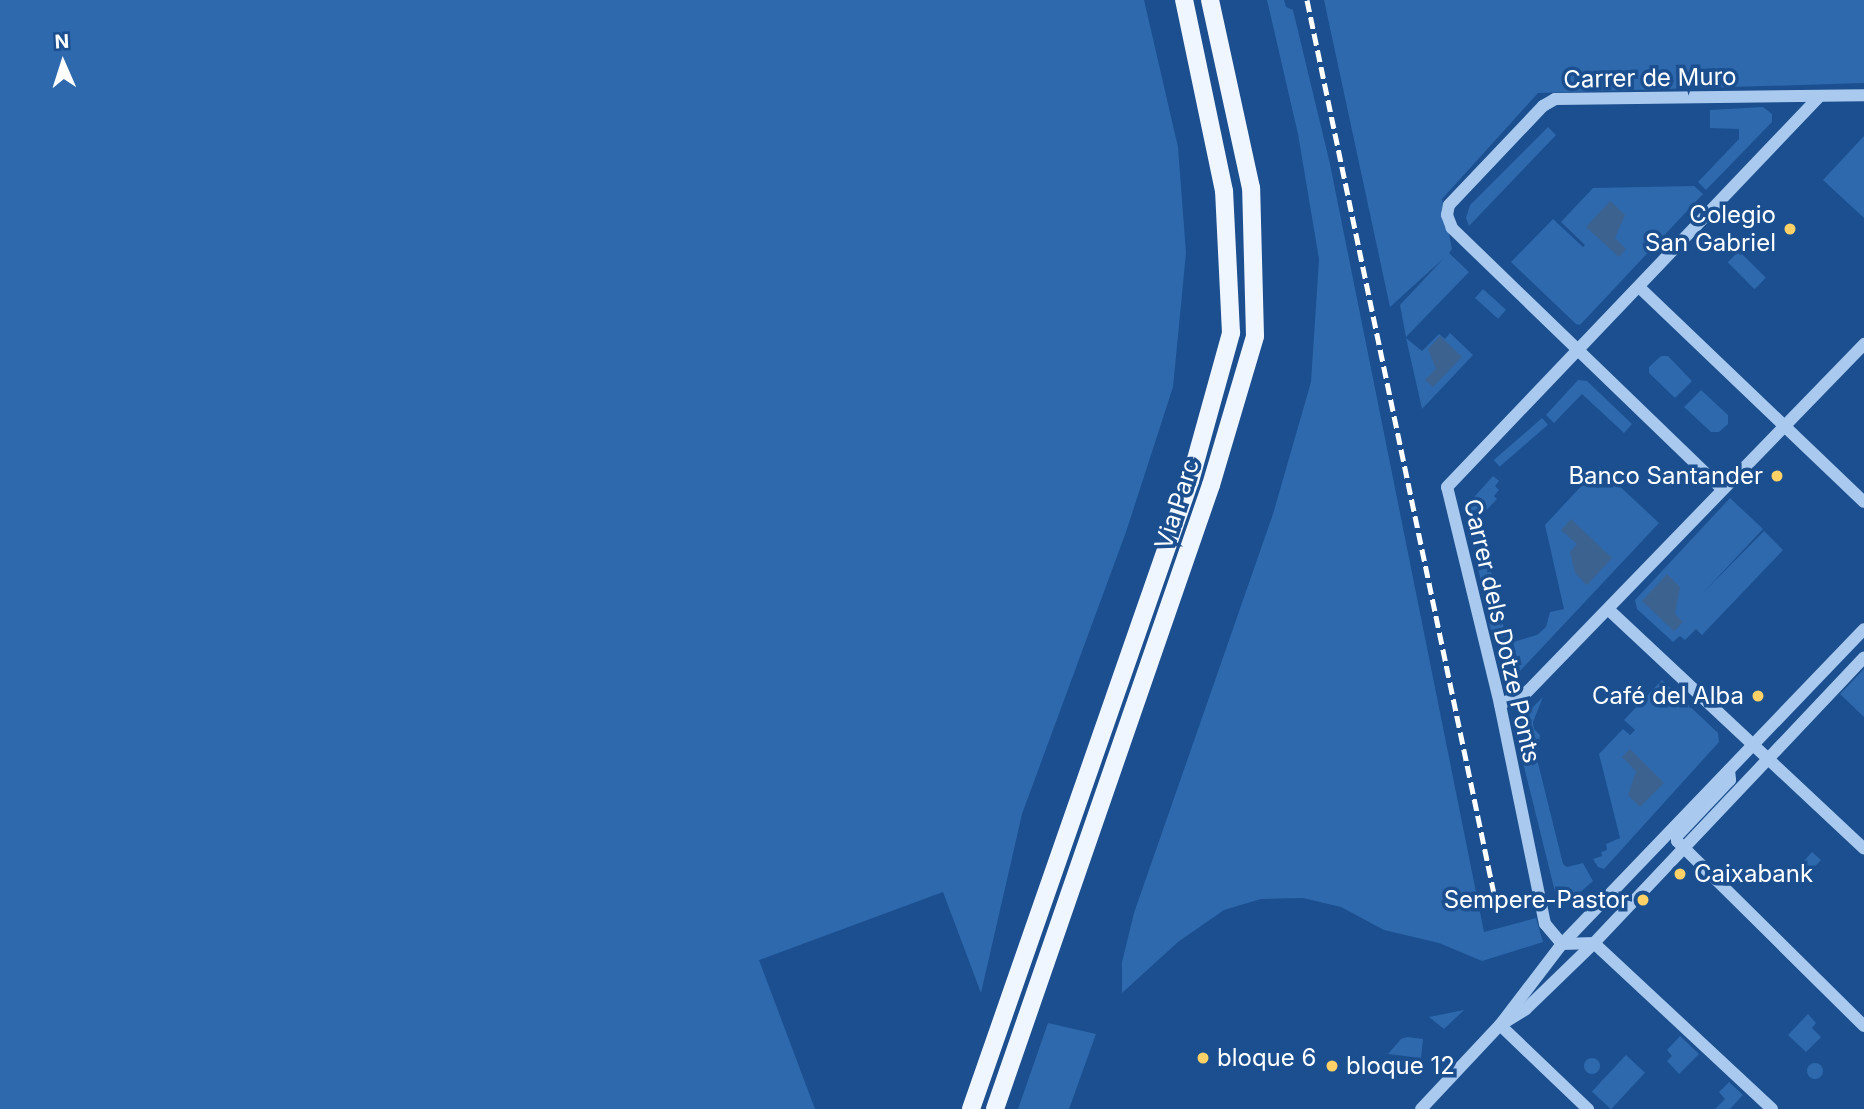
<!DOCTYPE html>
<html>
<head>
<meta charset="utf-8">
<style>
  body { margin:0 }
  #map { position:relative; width:1864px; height:1109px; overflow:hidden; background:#1b4f8f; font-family:Inter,sans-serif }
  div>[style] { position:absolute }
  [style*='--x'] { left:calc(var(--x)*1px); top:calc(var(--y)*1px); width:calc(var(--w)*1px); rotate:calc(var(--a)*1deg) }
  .green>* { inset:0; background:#2e69ad; transform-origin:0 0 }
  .round { border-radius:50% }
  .water>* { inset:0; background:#3c6290 }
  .minor>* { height:12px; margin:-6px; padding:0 6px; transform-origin:6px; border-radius:6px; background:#a9c9ee }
  .major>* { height:18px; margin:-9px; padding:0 9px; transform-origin:9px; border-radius:9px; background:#f0f6ff }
  .rail>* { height:5px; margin-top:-2.5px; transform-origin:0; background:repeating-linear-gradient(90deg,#fff 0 12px,transparent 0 17px) }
  .dots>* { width:19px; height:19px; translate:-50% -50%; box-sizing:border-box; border:4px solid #1b4f8f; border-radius:50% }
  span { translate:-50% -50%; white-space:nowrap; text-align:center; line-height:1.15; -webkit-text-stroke:7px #1b4f8f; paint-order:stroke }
  .street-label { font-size:24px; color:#fff }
  .poi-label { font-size:24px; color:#fff }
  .right { translate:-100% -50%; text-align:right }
  .left { translate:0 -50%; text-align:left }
  .north { position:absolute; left:28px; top:28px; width:70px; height:70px; -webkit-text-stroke:5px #1b4f8f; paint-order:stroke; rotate:357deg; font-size:19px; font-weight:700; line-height:28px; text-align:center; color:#fff }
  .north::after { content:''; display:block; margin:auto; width:24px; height:32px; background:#fff; clip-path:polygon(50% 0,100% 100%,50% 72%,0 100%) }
</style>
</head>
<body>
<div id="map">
  <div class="green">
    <div style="clip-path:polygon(0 0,1144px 0,1178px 147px,1186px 253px,1173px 387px,1126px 532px,1022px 814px,981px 993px,943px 892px,759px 960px,815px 1109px,0 1109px)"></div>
    <div style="clip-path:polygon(1267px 0,1284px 0,1286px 7px,1293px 10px,1330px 164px,1484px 932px,1536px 918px,1543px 942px,1482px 961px,1439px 943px,1384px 930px,1341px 907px,1303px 898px,1261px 899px,1224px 910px,1178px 942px,1122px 993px,1122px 962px,1134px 913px,1273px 514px,1311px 382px,1319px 259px,1298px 134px)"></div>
    <div style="clip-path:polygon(1324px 0,1864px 0,1864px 83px,1538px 93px,1442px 199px,1452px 249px,1449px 253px,1469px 272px,1406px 337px,1400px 305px,1444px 258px,1390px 307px)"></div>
    <div style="clip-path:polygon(1763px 107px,1772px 114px,1772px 122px,1706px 190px,1698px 182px,1739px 139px,1739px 129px,1710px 128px,1710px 110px)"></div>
    <div style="clip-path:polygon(1548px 127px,1556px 135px,1469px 226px,1466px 218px,1470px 205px)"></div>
    <div style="clip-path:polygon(1864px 136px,1864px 218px,1823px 180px)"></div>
    <div style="clip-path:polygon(1694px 186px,1703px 194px,1580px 325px,1576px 324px,1511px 262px,1553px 219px,1583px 247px,1585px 245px,1561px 222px,1593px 188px)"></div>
    <div style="left:1739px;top:251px;width:38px;height:16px;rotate:45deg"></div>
    <div style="left:1483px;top:289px;width:31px;height:12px;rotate:42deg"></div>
    <div style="clip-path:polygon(1450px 333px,1473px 355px,1422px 409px,1406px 338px,1422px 351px,1439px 334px,1445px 339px)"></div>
    <div style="clip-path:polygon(1661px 356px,1668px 356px,1692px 381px,1675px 398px,1649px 373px,1649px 367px)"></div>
    <div style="clip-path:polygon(1578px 380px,1587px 381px,1632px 424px,1624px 433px,1582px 394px,1554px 423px,1546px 415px)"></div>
    <div style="clip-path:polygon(1701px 390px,1728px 415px,1728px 424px,1719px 432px,1711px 432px,1684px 407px)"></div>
    <div style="left:1542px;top:418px;width:9px;height:64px;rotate:49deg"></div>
    <div style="clip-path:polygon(1599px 467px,1659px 523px,1520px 671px,1513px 642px,1537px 635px,1546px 627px,1550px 612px,1564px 609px,1545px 525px)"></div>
    <div style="clip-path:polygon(1493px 476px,1499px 481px,1495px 486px,1499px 490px,1494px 496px,1497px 499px,1479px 518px,1487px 555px,1478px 558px,1467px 505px)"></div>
    <div style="clip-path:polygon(1730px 498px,1763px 529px,1701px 595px,1764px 531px,1783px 550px,1702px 635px,1696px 629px,1685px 640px,1680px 636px,1673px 642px,1637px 609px,1635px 600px)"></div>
    <div style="left:1488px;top:558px;width:23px;height:12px;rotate:77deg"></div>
    <div style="left:1495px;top:590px;width:48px;height:13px;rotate:77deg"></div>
    <div style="clip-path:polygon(1864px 669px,1864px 717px,1840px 694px)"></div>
    <div style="clip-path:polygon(1662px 680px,1718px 733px,1719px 742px,1604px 869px,1598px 867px,1593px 859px,1602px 856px,1601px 852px,1607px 850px,1606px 844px,1620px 838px,1599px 754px,1623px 729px,1630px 735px,1635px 730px,1624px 720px)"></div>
    <div style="clip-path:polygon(1543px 697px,1533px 722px,1534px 729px,1540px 735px,1537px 759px,1563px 864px,1567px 867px,1583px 863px,1593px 881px,1567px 904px,1556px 896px,1514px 726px)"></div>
    <div style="left:1812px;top:852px;width:12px;height:25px;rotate:42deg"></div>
    <div style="clip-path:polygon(1464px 1010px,1444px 1029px,1429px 1017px)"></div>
    <div style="clip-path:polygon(1808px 1014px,1816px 1023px,1812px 1028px,1821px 1037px,1806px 1052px,1788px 1035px)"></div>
    <div style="clip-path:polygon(1048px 1023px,1096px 1034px,1069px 1109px,1018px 1109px)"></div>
    <div style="clip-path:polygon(1680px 1036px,1699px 1054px,1679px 1074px,1667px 1061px,1672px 1056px,1667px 1050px)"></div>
    <div style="clip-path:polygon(1407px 1037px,1423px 1039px,1421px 1058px,1388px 1054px,1401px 1039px)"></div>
    <div style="left:1626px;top:1055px;width:26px;height:50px;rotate:43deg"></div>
    <div class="round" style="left:1584px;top:1058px;width:16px;height:16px"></div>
    <div class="round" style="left:1807px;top:1063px;width:16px;height:16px"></div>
    <div style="clip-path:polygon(1729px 1082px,1743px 1095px,1730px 1109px,1715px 1109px,1725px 1099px,1719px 1092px)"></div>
  </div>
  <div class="water">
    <div style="clip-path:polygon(1610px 201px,1625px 215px,1615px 238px,1626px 249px,1619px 257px,1586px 227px)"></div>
    <div style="clip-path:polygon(1440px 336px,1462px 357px,1433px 387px,1425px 380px,1436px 369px,1428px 349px)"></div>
    <div style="clip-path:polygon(1571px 519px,1612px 558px,1587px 585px,1575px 573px,1570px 552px,1577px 544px,1561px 530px)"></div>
    <div style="clip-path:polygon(1667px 574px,1680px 587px,1675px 614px,1683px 622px,1674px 631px,1642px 601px)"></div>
    <div style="clip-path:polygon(1630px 749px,1664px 783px,1640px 807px,1628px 795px,1636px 771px,1622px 757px)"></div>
  </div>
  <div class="minor">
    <div style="--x:1639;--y:287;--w:311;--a:43.7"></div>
    <div style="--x:1722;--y:489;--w:376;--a:-136"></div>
    <div style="--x:1452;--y:228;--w:14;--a:-111"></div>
    <div style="--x:1447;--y:215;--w:10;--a:-79"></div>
    <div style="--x:1449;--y:205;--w:137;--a:-46.5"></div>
    <div style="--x:1543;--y:106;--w:14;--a:-30"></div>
    <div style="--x:1555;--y:99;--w:309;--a:-0.7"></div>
    <div style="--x:1609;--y:610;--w:349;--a:43.1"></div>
    <div style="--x:1500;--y:704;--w:26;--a:-21"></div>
    <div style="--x:1524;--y:695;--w:489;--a:-45.9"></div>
    <div style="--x:1729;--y:770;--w:10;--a:84"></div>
    <div style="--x:1730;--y:780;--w:77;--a:133.4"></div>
    <div style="--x:1677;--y:836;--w:5;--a:90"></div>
    <div style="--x:1677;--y:841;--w:263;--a:44.7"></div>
    <div style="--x:1507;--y:1021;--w:22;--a:-32"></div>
    <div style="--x:1526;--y:1009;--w:95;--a:-44.1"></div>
    <div style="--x:1594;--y:943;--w:393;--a:-46.6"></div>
    <div style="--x:1500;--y:1025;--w:122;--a:43.7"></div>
    <div style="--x:1421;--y:1109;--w:115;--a:-46.8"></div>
    <div style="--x:1500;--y:1025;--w:102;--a:-52.6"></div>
    <div style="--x:1562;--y:944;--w:436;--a:-46.2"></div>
    <div style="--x:1772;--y:1109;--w:243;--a:-137"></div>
    <div style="--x:1594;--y:943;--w:32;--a:178"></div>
    <div style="--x:1562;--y:944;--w:26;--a:-130"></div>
    <div style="--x:1545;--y:924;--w:225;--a:-101.6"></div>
    <div style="--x:1500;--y:704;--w:223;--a:-103.7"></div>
    <div style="--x:1447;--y:487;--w:538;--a:-46.36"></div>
  </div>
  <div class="major">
    <div style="--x:971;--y:1109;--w:665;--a:-70.78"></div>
    <div style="--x:1190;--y:481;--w:154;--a:-74.5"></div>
    <div style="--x:1231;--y:333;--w:142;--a:-92.8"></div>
    <div style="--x:1224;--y:191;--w:195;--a:-101.8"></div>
    <div style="--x:995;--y:1109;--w:660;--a:-70.91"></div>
    <div style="--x:1211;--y:485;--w:155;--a:-73.5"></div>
    <div style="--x:1255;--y:336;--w:148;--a:-91.5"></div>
    <div style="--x:1251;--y:188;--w:192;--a:-102.3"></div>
  </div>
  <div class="rail">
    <div style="--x:1307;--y:0;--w:933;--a:78.18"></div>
  </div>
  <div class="dots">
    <div style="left:1790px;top:229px;background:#ffd166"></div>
    <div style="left:1777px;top:476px;background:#ffd166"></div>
    <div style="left:1758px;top:696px;background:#ffd166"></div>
    <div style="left:1680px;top:874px;background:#ffd166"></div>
    <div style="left:1643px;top:900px;background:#ffd166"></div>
    <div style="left:1203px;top:1058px;background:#ffd166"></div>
    <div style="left:1332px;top:1066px;background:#ffd166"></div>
  </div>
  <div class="street-label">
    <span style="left:1650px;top:78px;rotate:-1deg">Carrer de Muro</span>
    <span style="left:1177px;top:504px;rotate:-72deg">Via Parc</span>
    <span style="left:1502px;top:631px;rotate:77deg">Carrer dels Dotze Ponts</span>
  </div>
  <div class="poi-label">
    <span class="right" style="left:1776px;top:229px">Colegio<br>San Gabriel</span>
    <span class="right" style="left:1763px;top:476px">Banco Santander</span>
    <span class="right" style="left:1744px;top:696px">Café del Alba</span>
    <span class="left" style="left:1694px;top:874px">Caixabank</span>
    <span class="right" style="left:1629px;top:900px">Sempere-Pastor</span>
    <span class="left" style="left:1217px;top:1058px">bloque 6</span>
    <span class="left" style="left:1346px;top:1066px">bloque 12</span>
  </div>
  <div class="north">N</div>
</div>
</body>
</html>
